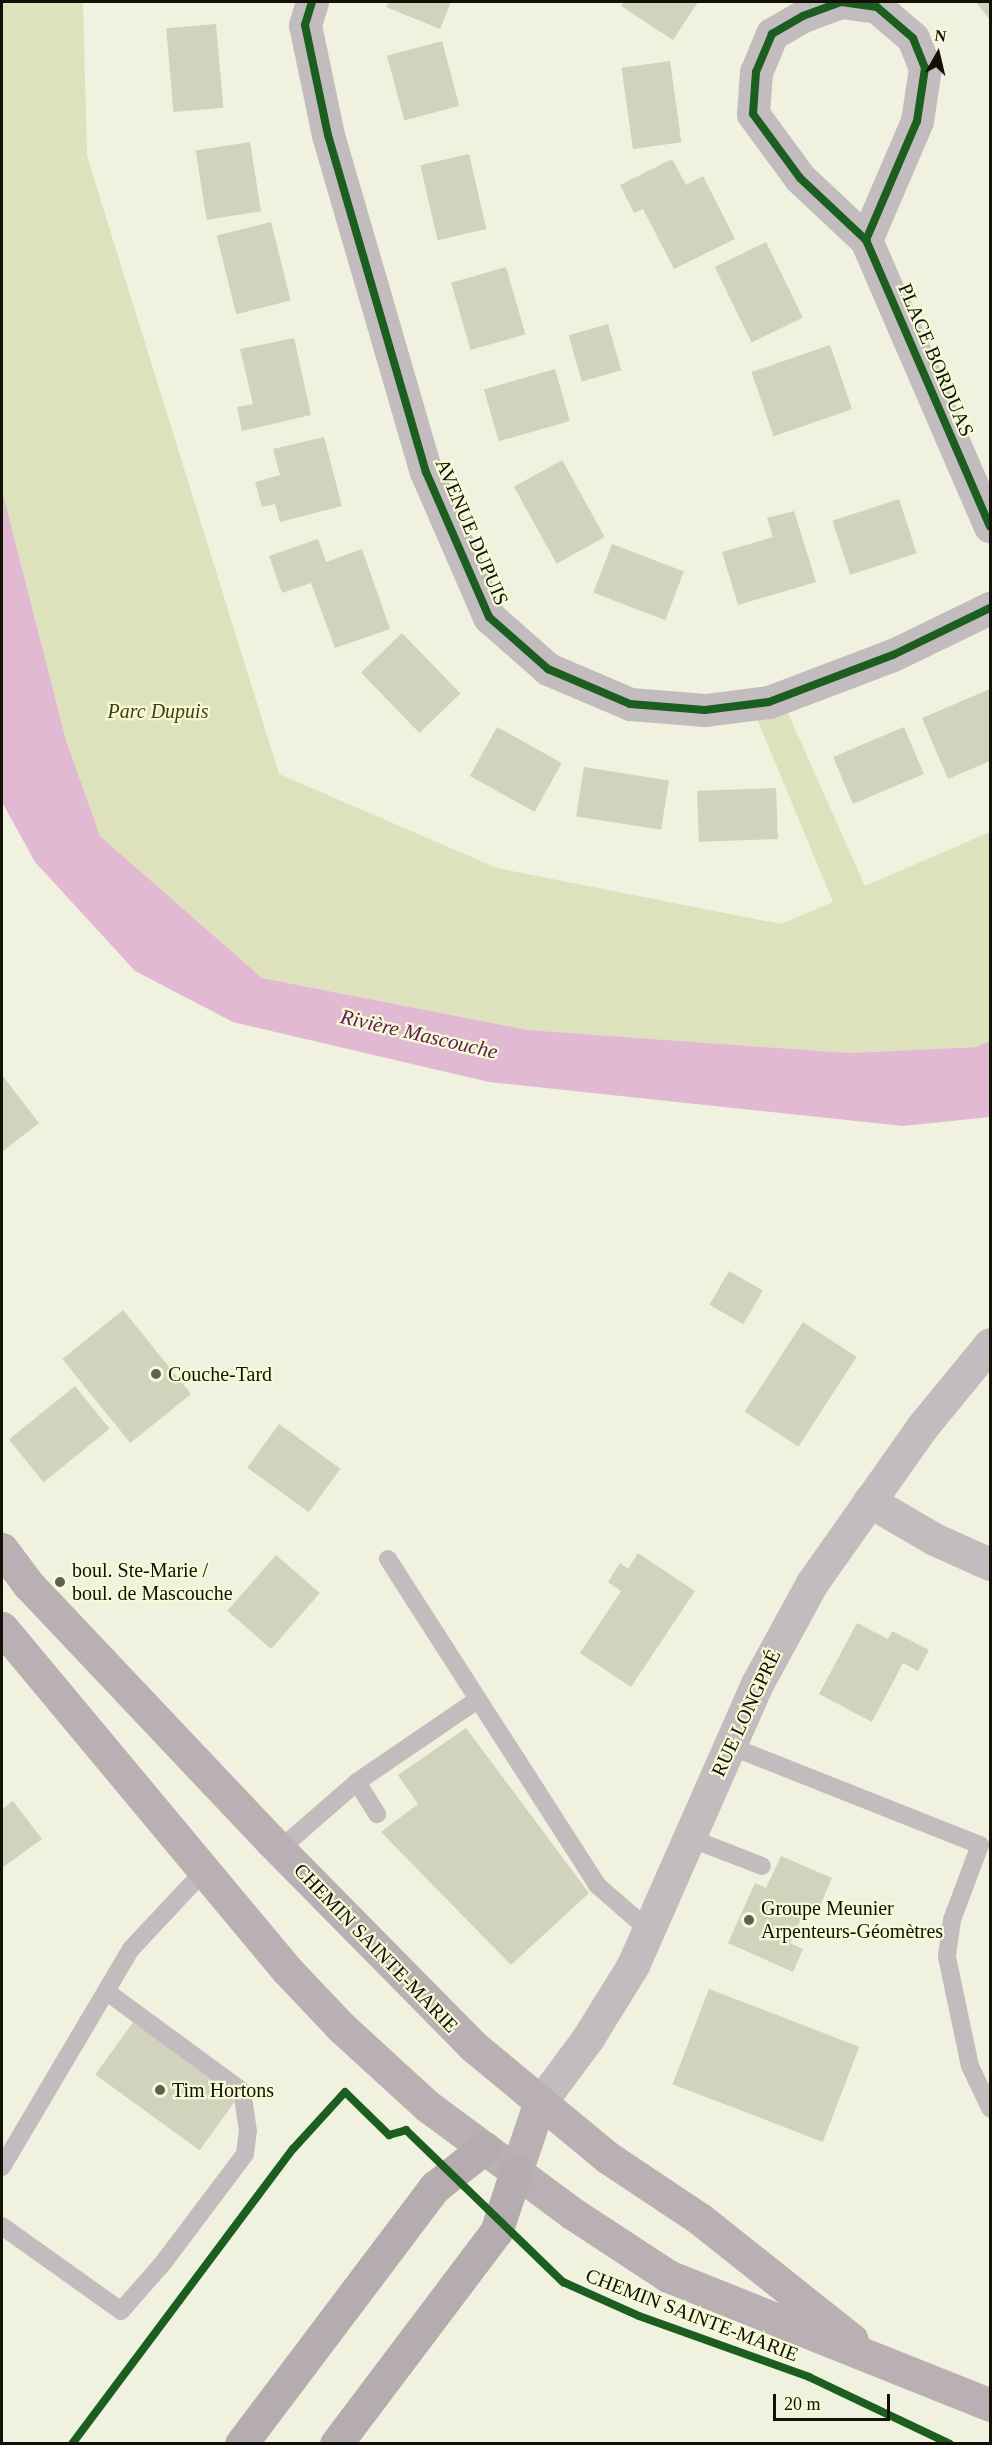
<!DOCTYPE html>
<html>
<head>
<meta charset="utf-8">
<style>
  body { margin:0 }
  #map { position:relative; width:992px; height:2445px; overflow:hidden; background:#f0f2df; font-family:"Times New Roman",serif }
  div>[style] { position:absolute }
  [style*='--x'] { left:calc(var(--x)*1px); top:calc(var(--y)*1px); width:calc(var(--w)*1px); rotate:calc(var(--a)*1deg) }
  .green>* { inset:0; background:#dee2bc }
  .water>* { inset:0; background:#e2b9d3 }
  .building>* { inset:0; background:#d1d3bd; transform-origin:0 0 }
  .lane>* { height:18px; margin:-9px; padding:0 9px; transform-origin:9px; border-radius:9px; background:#c3bcbf }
  .street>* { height:33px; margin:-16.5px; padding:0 16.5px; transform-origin:16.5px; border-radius:16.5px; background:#c3bcbf }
  .secondary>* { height:33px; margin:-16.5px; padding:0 16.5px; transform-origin:16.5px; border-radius:16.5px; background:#bab0b4 }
  .highway>* { height:33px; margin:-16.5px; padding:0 16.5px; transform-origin:16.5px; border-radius:16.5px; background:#b5acaf }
  .cycleway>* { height:8px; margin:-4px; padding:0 4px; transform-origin:4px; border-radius:4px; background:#1b5e20 }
  .dots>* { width:16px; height:16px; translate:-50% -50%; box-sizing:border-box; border:3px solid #f6fad7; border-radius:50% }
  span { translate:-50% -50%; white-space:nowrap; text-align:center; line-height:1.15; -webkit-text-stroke:4.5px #f6fad7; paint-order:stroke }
  .street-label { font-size:20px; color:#111106 }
  .park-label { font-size:20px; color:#3f4109; font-style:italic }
  .poi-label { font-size:20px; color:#111106 }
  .left { translate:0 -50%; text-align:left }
  .water-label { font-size:21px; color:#5f1a54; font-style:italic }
  .frame { position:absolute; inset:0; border:3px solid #111106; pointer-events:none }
  .north { position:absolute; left:908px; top:24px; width:60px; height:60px; -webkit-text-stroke:4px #f6fad7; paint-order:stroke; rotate:8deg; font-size:16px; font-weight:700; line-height:24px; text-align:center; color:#111106 }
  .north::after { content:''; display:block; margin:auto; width:21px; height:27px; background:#111106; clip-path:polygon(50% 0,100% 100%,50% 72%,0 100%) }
  .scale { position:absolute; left:773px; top:2394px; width:117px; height:27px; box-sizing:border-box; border:3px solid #111106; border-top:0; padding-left:8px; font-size:18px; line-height:21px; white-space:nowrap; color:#111106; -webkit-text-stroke:4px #f6fad7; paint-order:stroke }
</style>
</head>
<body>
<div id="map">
  <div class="green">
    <div style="clip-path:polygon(2px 2px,83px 2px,87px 156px,279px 774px,497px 868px,781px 924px,833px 902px,755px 714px,786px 709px,865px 886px,990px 832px,990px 1041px,976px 1047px,849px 1053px,528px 1030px,262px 978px,100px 836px,66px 740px,2px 490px)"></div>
  </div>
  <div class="water">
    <div style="clip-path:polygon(2px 490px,66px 740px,100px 836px,262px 978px,528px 1030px,849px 1053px,976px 1047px,990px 1041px,990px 1117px,903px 1126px,489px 1082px,233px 1022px,135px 971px,35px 862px,2px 802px)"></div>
  </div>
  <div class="building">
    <div style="clip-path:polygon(389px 2px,451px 2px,440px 29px,386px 7px)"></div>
    <div style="clip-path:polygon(624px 2px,698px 2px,673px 40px,621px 6px)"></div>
    <div style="clip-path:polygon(976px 2px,990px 2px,990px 20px)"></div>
    <div style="left:216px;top:24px;width:84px;height:50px;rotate:85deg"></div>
    <div style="left:442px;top:41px;width:67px;height:57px;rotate:75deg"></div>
    <div style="left:670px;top:61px;width:82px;height:49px;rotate:82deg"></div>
    <div style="left:250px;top:142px;width:70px;height:55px;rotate:81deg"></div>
    <div style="left:469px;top:154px;width:77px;height:50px;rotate:77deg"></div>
    <div style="clip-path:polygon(672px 159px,686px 185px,703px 176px,735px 239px,674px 269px,643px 209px,634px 213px,620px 185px)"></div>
    <div style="left:271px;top:222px;width:81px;height:56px;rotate:76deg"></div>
    <div style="left:766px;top:242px;width:84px;height:57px;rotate:64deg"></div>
    <div style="left:506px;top:267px;width:70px;height:57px;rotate:74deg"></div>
    <div style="left:608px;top:324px;width:48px;height:41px;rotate:74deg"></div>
    <div style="clip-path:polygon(294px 338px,311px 415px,242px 431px,237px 407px,253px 404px,240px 349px)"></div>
    <div style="left:830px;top:345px;width:68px;height:83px;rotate:71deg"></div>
    <div style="left:555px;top:369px;width:54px;height:74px;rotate:74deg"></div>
    <div style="clip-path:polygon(324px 437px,342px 506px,280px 522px,275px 504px,262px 507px,255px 482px,280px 475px,273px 449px)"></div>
    <div style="left:562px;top:460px;width:88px;height:55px;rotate:61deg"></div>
    <div style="left:899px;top:499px;width:57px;height:70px;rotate:72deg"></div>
    <div style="clip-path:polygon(794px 511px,816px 582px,738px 605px,722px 552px,773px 537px,767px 518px)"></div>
    <div style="clip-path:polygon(318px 539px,326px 562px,362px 549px,390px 629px,335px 648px,311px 583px,282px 593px,269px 556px)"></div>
    <div style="left:612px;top:544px;width:77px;height:52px;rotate:21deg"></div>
    <div style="left:402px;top:633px;width:84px;height:57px;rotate:46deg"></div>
    <div style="clip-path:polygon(990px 689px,990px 761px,948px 779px,922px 718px)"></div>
    <div style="left:497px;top:727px;width:74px;height:56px;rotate:29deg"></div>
    <div style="left:904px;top:727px;width:51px;height:77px;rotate:67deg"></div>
    <div style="left:584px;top:767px;width:86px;height:50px;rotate:9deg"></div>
    <div style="left:776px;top:788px;width:51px;height:79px;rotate:88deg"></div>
    <div style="clip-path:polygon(2px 1075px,39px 1123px,2px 1152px)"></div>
    <div style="left:729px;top:1271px;width:39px;height:39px;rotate:30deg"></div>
    <div style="left:123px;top:1310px;width:108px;height:78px;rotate:51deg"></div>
    <div style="left:803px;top:1322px;width:64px;height:107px;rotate:33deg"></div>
    <div style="left:75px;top:1386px;width:55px;height:85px;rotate:51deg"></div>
    <div style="left:279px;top:1424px;width:76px;height:54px;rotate:36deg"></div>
    <div style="clip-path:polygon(638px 1553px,695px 1591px,631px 1687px,580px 1653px,621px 1591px,608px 1582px,620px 1563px,628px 1569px)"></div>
    <div style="left:276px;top:1555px;width:58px;height:74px;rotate:41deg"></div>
    <div style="clip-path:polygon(857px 1623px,888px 1639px,892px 1631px,929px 1650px,918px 1671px,903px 1663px,872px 1722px,819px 1694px)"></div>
    <div style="clip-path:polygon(466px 1728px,589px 1893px,511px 1965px,381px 1832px,418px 1804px,398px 1775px)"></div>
    <div style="clip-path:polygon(13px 1801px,42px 1839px,2px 1868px,2px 1809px)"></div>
    <div style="clip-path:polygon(781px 1856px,832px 1878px,816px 1915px,805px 1910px,790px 1943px,803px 1949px,793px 1972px,728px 1943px,755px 1883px,766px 1888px)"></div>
    <div style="left:709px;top:1989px;width:161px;height:102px;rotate:21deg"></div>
    <div style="left:134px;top:2021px;width:129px;height:66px;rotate:36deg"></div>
  </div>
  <div class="lane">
    <div style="--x:388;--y:1559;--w:387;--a:57.3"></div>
    <div style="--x:597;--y:1885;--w:70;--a:41"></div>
    <div style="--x:730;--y:1746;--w:269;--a:21.6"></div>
    <div style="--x:980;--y:1845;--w:80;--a:110.5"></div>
    <div style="--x:952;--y:1920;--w:37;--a:98"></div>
    <div style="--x:947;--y:1957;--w:111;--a:78.1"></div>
    <div style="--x:970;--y:2066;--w:47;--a:64.5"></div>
    <div style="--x:357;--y:1782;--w:38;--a:58"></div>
    <div style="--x:690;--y:1838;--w:77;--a:21.3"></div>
    <div style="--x:280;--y:1849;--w:102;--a:-41"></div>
    <div style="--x:357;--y:1782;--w:145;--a:-34.3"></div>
    <div style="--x:2;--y:2167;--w:253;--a:-59.4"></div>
    <div style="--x:131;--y:1949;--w:108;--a:-46.9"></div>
    <div style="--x:2;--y:2226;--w:146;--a:35.5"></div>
    <div style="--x:121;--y:2311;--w:64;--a:-48.8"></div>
    <div style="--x:163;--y:2263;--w:136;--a:-53"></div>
    <div style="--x:245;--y:2154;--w:23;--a:-83"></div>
    <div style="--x:248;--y:2131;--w:40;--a:-98.5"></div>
    <div style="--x:242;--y:2091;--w:167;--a:-143.7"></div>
  </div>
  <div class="street">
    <div style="--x:312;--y:2;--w:24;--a:107"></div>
    <div style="--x:305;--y:25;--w:112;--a:78.2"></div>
    <div style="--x:328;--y:135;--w:351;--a:73.8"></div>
    <div style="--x:426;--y:472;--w:158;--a:66.5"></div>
    <div style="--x:489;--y:617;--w:79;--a:41.4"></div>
    <div style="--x:548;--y:669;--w:89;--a:23.1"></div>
    <div style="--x:630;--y:704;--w:75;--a:4.6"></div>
    <div style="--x:705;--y:710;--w:64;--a:-7.1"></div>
    <div style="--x:769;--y:702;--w:133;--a:-20.8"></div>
    <div style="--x:893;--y:655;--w:108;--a:-25.9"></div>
    <div style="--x:866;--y:240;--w:129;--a:-66.8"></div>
    <div style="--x:917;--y:121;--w:54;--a:-81.4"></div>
    <div style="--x:925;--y:68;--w:32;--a:-112"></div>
    <div style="--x:913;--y:38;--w:48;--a:-139.3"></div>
    <div style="--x:877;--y:7;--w:36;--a:-172"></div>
    <div style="--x:841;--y:2;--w:40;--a:159.8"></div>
    <div style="--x:803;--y:16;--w:36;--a:150"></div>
    <div style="--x:772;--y:34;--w:41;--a:112.8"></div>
    <div style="--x:756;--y:72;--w:42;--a:94.1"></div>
    <div style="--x:753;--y:114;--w:79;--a:53.7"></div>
    <div style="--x:800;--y:178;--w:91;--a:43.2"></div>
    <div style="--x:866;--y:240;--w:312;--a:66.6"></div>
    <div style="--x:869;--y:1501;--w:75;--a:30.3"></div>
    <div style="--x:934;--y:1539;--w:61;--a:24.1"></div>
    <div style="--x:539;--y:2104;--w:82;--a:-53.4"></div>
    <div style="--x:588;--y:2038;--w:86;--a:-58.3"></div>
    <div style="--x:633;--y:1965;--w:309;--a:-66.2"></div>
    <div style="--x:758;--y:1682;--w:113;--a:-61.4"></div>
    <div style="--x:812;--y:1583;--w:191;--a:-54.8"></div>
    <div style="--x:922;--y:1427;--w:107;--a:-50.7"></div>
  </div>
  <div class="secondary">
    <div style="--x:2;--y:1549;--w:44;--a:53.4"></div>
    <div style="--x:28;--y:1584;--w:354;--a:46.6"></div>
    <div style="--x:271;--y:1841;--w:288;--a:45.4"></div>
    <div style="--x:473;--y:2046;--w:174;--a:39.6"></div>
    <div style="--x:607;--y:2157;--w:112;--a:33.7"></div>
    <div style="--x:700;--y:2219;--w:194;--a:38.5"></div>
    <div style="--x:2;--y:1628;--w:445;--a:50.2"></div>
    <div style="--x:287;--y:1970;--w:79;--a:46.5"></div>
    <div style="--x:341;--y:2027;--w:115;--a:42.5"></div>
    <div style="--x:426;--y:2105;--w:182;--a:36.5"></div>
    <div style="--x:572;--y:2213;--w:115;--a:33.3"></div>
    <div style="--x:668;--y:2276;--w:347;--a:21.8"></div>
    <div style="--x:516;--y:2172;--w:72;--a:-71.3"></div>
  </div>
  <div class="highway">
    <div style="--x:241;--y:2444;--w:322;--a:-53"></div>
    <div style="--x:435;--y:2187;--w:63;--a:-38.5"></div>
    <div style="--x:336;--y:2444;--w:266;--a:-53"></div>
    <div style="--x:496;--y:2232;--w:63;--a:-71.6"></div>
  </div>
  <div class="cycleway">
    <div style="--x:312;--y:2;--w:24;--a:107"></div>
    <div style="--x:305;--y:25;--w:112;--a:78.2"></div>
    <div style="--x:328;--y:135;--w:351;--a:73.8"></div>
    <div style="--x:426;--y:472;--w:158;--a:66.5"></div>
    <div style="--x:489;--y:617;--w:79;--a:41.4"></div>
    <div style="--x:548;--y:669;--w:89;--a:23.1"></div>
    <div style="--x:630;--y:704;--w:75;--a:4.6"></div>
    <div style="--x:705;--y:710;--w:64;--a:-7.1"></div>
    <div style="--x:769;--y:702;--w:133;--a:-20.8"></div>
    <div style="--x:893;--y:655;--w:108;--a:-25.9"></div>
    <div style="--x:866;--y:240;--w:129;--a:-66.8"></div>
    <div style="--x:917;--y:121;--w:54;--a:-81.4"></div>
    <div style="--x:925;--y:68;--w:32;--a:-112"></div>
    <div style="--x:913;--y:38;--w:48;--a:-139.3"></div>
    <div style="--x:877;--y:7;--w:36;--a:-172"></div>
    <div style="--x:841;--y:2;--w:40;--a:159.8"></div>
    <div style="--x:803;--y:16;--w:36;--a:150"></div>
    <div style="--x:772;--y:34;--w:41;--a:112.8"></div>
    <div style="--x:756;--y:72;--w:42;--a:94.1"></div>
    <div style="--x:753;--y:114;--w:79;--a:53.7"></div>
    <div style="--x:800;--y:178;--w:91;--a:43.2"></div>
    <div style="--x:866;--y:240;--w:312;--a:66.6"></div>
    <div style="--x:72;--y:2444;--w:369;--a:-53.2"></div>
    <div style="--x:293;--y:2149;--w:77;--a:-47.6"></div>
    <div style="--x:345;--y:2092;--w:62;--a:44.3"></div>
    <div style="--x:389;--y:2135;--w:18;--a:-16"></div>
    <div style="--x:406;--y:2130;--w:219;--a:44.1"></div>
    <div style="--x:563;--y:2282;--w:83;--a:24.1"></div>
    <div style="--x:639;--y:2316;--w:181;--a:19.7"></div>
    <div style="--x:809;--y:2377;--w:156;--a:25.4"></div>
  </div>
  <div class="dots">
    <div style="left:156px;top:1374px;background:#5f6052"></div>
    <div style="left:60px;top:1582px;background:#5f6052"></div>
    <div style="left:749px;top:1920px;background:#5f6052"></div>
    <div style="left:160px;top:2090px;background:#5f6052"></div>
  </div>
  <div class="street-label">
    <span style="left:936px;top:360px;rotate:67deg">PLACE BORDUAS</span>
    <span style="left:472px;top:532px;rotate:67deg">AVENUE DUPUIS</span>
    <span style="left:746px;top:1713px;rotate:-65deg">RUE LONGPRÉ</span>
    <span style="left:376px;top:1948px;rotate:46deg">CHEMIN SAINTE-MARIE</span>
    <span style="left:692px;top:2315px;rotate:21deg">CHEMIN SAINTE-MARIE</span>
  </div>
  <div class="park-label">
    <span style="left:158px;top:711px">Parc Dupuis</span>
  </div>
  <div class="poi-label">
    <span class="left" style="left:168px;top:1374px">Couche-Tard</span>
    <span class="left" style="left:72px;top:1582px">boul. Ste-Marie /<br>boul. de Mascouche</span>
    <span class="left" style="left:761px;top:1920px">Groupe Meunier<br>Arpenteurs-Géomètres</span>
    <span class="left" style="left:172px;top:2090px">Tim Hortons</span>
  </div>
  <div class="water-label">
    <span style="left:419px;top:1034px;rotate:13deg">Rivière Mascouche</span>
  </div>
  <div class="frame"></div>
  <div class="north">N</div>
  <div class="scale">20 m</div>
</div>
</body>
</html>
